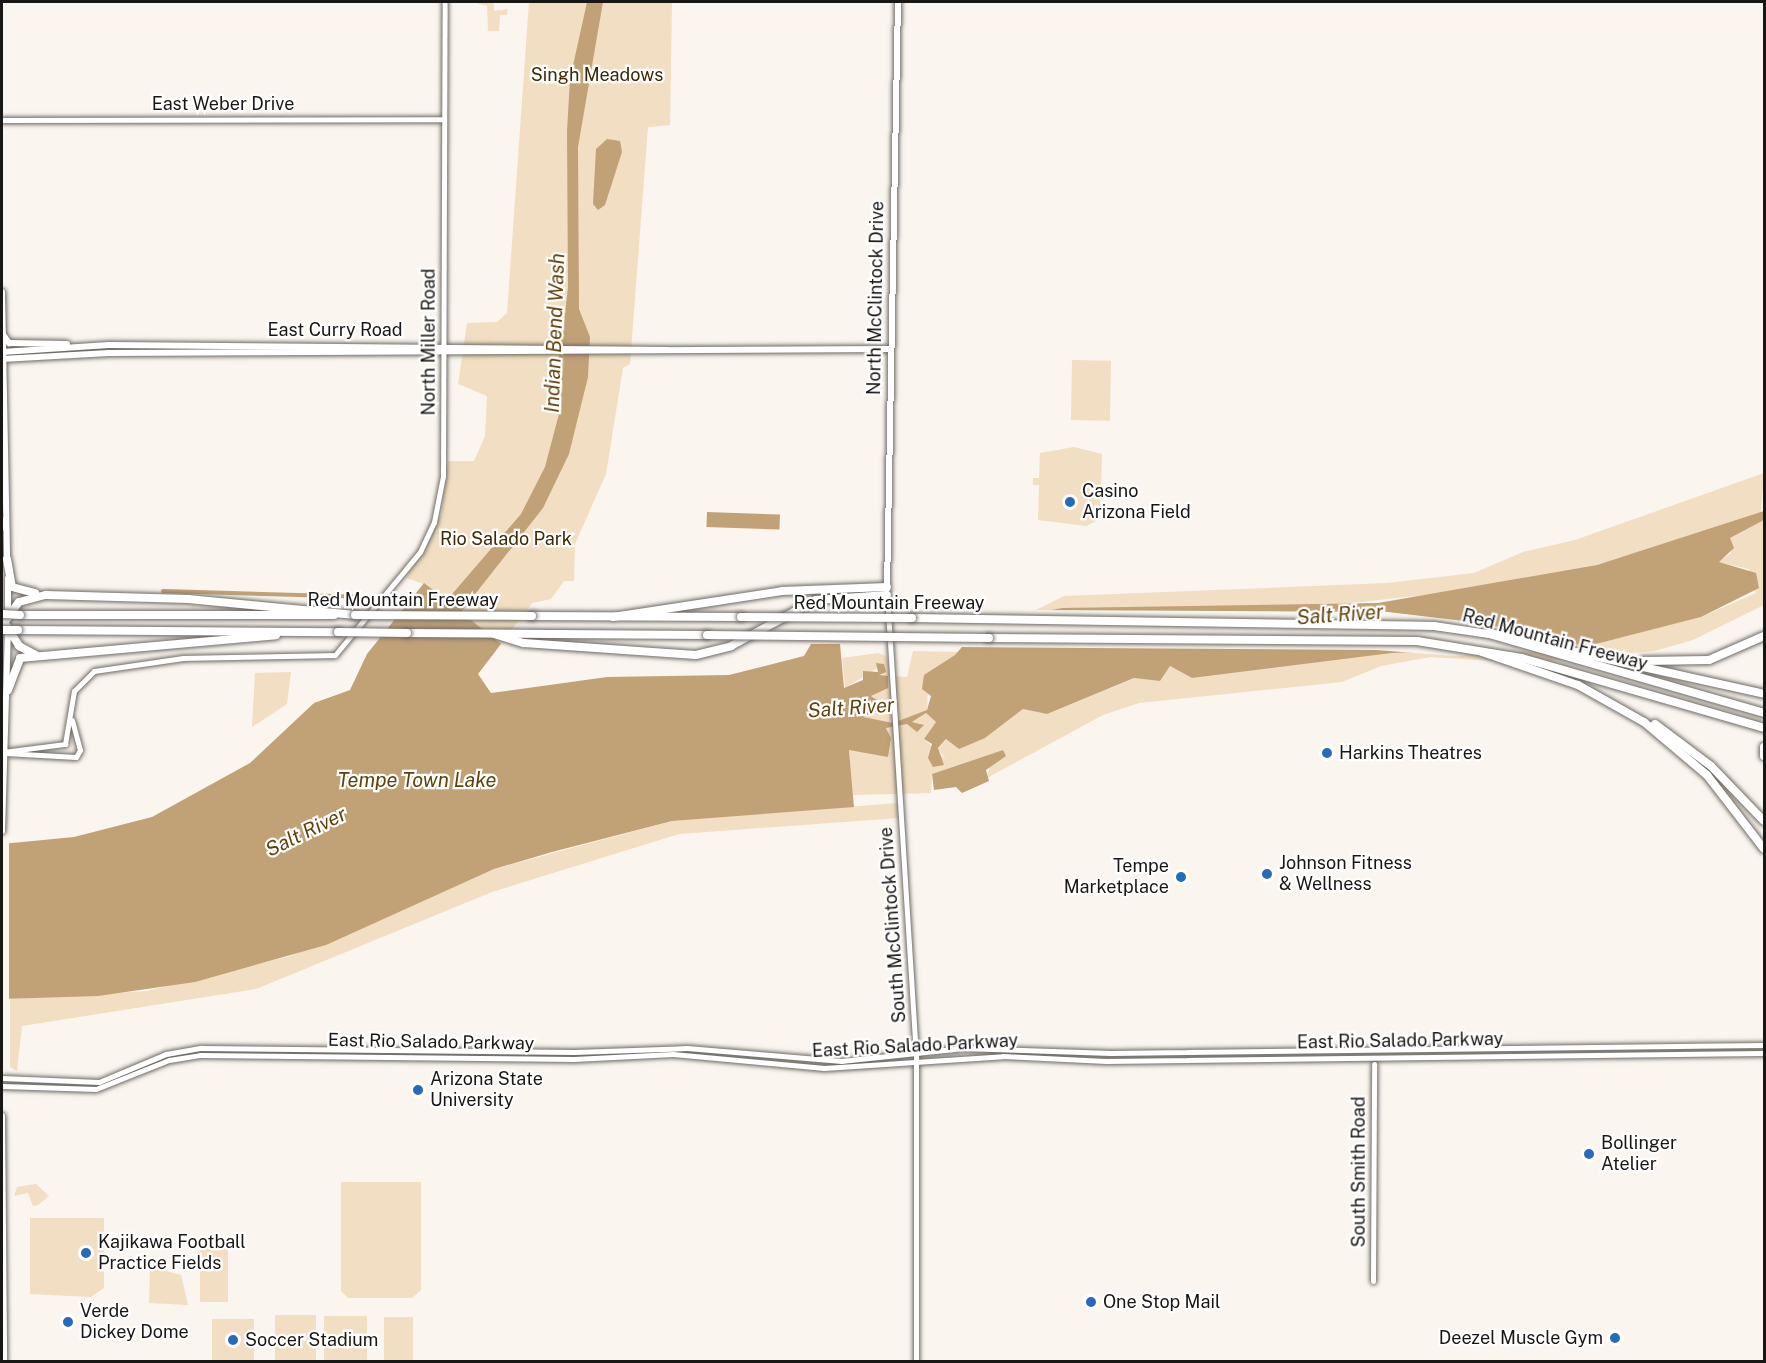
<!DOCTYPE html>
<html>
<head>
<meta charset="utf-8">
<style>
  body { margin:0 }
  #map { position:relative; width:1766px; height:1363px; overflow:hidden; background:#faf5ee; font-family:"Public Sans",sans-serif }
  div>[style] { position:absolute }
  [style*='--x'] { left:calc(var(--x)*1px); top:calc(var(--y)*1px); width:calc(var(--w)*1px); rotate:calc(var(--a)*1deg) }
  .green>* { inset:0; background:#f2dec2; transform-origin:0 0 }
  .water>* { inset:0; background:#c1a176; transform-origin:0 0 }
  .pier>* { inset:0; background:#faf5ee; transform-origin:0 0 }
  .canal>* { height:4px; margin:-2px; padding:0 2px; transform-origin:2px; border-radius:2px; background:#c1a176 }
  .roads { filter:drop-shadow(0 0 2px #6f6b65) drop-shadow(0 0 2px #6f6b65) }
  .secondary>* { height:5px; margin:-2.5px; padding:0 2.5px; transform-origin:2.5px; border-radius:2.5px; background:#fff }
  .primary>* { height:6px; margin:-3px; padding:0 3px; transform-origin:3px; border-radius:3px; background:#fff }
  .highway>* { height:8px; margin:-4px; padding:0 4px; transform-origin:4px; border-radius:4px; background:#fff }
  .bridges { filter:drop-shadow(0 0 2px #6f6b65) drop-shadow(0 0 2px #6f6b65) }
  .highway-bridge>* { height:8px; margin:-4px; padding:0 4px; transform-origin:4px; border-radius:4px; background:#fff }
  .dots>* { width:16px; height:16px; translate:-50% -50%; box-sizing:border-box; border:3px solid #fff; border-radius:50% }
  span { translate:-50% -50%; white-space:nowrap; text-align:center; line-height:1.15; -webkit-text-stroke:4.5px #fff; paint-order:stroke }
  .park-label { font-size:18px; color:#3e2803 }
  .street-label { font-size:18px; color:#191715 }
  .poi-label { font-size:18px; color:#191715 }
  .left { translate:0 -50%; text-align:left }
  .right { translate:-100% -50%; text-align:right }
  .water-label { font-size:20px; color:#614109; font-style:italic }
  .frame { position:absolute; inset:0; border:3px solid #191715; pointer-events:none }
</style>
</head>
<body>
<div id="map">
  <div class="green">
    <div style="clip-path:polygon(473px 2px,494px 2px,494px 11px,508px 9px,507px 15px,500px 15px,499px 31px,488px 31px,487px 6px)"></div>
    <div style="clip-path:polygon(529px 2px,672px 2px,670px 125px,648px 127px,630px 364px,623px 368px,606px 474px,575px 544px,574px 581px,564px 581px,551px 599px,532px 603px,501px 644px,427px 585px,406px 578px,441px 515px,448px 461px,474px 461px,485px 436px,487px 396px,458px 384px,467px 323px,497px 322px,507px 313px)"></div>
    <div style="left:1072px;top:360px;width:39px;height:60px;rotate:1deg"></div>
    <div style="clip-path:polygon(1074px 447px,1102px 454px,1100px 519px,1086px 526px,1038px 520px,1039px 485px,1033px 485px,1033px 478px,1039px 478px,1040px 453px)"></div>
    <div style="clip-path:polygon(1764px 473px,1761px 514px,1597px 565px,1470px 590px,1306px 608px,1062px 608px,1026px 615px,1064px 596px,1387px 583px,1474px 573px,1523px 552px,1575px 540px)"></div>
    <div style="clip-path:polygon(1764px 520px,1764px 605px,1693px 640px,1654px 651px,1530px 663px,1430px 657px,1381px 666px,1342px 682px,1139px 703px,1103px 715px,987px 778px,990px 765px,1006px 756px,1003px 750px,932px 774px,931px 793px,853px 795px,849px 749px,891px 738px,886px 727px,907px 724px,911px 726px,921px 724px,912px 722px,926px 713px,936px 722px,924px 739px,946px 760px,938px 749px,947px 739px,985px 738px,1023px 709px,1047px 714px,1135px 678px,1160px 681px,1170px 666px,1192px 678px,1392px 653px,1592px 645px,1701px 617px,1756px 593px,1749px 569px,1718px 562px,1731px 553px,1730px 538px)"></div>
    <div style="clip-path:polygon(913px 651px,958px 652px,928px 688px,927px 711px,893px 723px,863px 718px,876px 713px,872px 694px,888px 688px,879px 675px,884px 664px,845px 688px,842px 658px,878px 653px,886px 656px,894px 676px,907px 677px)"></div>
    <div style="clip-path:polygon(291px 672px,287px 704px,252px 727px,255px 673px)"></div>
    <div style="clip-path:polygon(898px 803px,899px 818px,679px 834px,492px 892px,256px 989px,22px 1026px,17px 1071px,10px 1067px,10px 999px,147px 991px,290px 956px,494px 869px,672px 821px)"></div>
    <div style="clip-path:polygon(341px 1182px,421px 1182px,421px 1290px,412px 1298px,348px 1298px,341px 1291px)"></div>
    <div style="clip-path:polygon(36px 1184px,49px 1196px,38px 1205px,33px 1206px,28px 1193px,14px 1196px,17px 1187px)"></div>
    <div style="clip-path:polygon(30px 1218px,104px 1218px,104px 1288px,91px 1297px,30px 1294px)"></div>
    <div style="left:200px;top:1239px;width:28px;height:63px"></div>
    <div style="clip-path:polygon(150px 1267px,181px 1275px,188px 1305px,149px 1303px)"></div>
    <div style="left:275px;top:1315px;width:41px;height:46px"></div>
    <div style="left:324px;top:1316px;width:43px;height:45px"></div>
    <div style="left:384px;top:1317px;width:29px;height:44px"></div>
    <div style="left:212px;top:1319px;width:42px;height:42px"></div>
  </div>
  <div class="water">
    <div style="clip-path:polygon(587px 2px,603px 2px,578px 147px,579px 309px,590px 337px,588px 377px,569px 454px,543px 508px,461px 612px,501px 644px,478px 674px,491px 693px,607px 677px,729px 675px,804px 656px,811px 644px,840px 644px,844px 688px,863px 680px,863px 671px,878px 672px,876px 663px,884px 664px,886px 672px,879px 675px,888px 676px,888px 688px,871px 696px,880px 702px,878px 711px,863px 717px,893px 723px,927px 710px,931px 696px,922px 689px,924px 675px,955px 655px,975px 632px,1026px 615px,1062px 608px,1378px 603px,1597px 565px,1764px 511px,1764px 520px,1730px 538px,1734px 548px,1719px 562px,1756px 573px,1759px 588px,1701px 617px,1592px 645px,1392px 653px,1192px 678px,1170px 666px,1160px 681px,1134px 678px,1047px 714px,1023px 709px,985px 738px,959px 749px,946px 739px,938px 748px,944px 765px,933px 767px,928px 758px,932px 744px,924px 739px,936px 722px,926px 713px,912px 722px,924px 725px,917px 732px,907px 724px,886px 728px,891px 738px,888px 757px,849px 750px,854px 807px,672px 821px,552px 852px,494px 869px,326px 945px,195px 982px,98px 996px,2px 999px,2px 844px,74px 837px,152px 817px,250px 763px,314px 703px,350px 690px,367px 654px,424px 583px,447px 600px,521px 514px,545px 467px,560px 410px,562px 381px,556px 369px,562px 343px,555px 334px,556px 324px,564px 323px,568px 287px,567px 131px,570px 79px)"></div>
    <div style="clip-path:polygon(607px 139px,620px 141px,622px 152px,605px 205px,598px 210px,593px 204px,596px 149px)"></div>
    <div style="left:707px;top:512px;width:73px;height:15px;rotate:2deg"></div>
    <div style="clip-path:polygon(1003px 750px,1006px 756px,986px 770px,989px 781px,962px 793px,956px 787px,934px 790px,932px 774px)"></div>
  </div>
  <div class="pier">
    <div style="clip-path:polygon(1037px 610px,1388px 612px,1481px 623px,1593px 648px,1454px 656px,1376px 650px,958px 647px,973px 630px)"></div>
    <div style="left:9px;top:840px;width:162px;height:7px;rotate:90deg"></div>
  </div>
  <div class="canal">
    <div style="--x:163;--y:591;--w:206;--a:1.7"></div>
  </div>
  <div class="roads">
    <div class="secondary">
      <div style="--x:2;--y:120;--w:442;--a:-0.1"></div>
      <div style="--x:887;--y:595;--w:466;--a:86.4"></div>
      <div style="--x:916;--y:1060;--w:302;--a:90"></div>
      <div style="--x:3;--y:752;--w:63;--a:-7.4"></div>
      <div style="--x:65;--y:744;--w:54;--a:-80.4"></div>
      <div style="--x:74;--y:691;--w:28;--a:-45"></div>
      <div style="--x:94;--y:671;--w:90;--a:-8.3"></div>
      <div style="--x:183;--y:658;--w:152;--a:-1.1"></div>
      <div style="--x:335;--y:655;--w:134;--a:-50.5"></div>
      <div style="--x:420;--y:552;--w:33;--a:-65"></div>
      <div style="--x:434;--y:522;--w:47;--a:-78.9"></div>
      <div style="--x:443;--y:476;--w:474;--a:-89.8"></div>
      <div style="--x:5;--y:753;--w:71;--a:3.2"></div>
      <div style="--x:76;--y:757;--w:8;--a:-60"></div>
      <div style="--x:80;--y:750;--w:31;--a:-105"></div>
      <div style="--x:2;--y:1078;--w:97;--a:2.4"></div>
      <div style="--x:99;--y:1082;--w:73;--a:-22.7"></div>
      <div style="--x:166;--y:1054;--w:36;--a:-10"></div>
      <div style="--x:201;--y:1048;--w:373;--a:0.6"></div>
      <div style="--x:574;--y:1052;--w:113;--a:-2"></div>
      <div style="--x:687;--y:1048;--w:155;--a:4.8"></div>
      <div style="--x:841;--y:1061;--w:123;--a:-6.1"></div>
      <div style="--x:963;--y:1048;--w:148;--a:1.9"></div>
      <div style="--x:1111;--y:1053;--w:653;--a:-0.7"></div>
      <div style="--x:2;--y:1086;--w:94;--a:1.8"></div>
      <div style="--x:96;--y:1089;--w:79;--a:-21.7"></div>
      <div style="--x:169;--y:1060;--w:31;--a:-9"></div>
      <div style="--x:200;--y:1055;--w:374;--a:0.6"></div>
      <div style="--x:574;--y:1059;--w:99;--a:-2.9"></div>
      <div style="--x:673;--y:1054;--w:152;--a:5.3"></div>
      <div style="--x:824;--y:1068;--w:179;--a:-3.8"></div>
      <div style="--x:1003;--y:1056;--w:103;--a:2.8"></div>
      <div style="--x:1106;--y:1061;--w:658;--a:-0.7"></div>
      <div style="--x:1373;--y:1281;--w:217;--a:-89.7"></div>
    </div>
    <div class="primary">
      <div style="--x:2;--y:292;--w:270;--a:88.9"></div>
      <div style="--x:4;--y:336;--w:9;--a:54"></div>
      <div style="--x:9;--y:343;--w:58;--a:1"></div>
      <div style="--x:2;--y:352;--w:107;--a:-3.7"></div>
      <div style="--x:109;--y:345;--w:558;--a:0.51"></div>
      <div style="--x:2;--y:359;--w:107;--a:-3.2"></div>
      <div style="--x:109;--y:353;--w:781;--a:-0.29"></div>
      <div style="--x:2;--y:520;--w:10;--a:66"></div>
      <div style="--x:8;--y:578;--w:38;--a:90"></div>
      <div style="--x:887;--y:589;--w:587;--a:-88.93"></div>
      <div style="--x:2;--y:831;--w:202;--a:-88.3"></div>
      <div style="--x:2;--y:1116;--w:246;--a:89.5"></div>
    </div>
    <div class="highway">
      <div style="--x:7;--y:559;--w:28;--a:80"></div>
      <div style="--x:12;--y:587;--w:24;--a:15"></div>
      <div style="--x:20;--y:615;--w:314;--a:0"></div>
      <div style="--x:532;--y:616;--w:209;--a:0.3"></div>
      <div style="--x:613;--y:617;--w:171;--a:-8.7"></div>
      <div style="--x:782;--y:591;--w:105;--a:-2.2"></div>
      <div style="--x:912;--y:618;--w:522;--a:0.88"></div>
      <div style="--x:1434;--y:626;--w:56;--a:8.3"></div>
      <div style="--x:1489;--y:634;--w:286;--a:16"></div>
      <div style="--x:6;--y:625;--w:25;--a:58"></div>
      <div style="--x:19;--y:646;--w:19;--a:28"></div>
      <div style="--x:2;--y:626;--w:29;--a:-55"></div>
      <div style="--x:19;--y:602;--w:28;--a:-15"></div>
      <div style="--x:46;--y:595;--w:142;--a:1.6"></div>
      <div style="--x:188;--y:599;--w:168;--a:5.5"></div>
      <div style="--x:18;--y:630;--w:320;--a:0.4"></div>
      <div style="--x:407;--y:633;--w:300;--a:0.4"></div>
      <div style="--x:494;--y:634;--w:31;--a:17"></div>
      <div style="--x:524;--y:643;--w:172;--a:4"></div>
      <div style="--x:696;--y:655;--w:36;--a:-14"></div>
      <div style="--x:731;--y:646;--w:97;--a:-28.4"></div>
      <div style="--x:816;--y:600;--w:71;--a:-4"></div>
      <div style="--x:1494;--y:634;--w:277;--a:12.5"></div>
      <div style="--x:989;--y:638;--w:428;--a:0.4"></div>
      <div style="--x:1417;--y:641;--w:106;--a:9.2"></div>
      <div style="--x:1522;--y:658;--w:252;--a:16.1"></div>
      <div style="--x:1482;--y:652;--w:102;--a:19"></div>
      <div style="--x:1578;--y:685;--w:76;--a:29.3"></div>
      <div style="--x:1644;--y:722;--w:82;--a:40.1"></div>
      <div style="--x:1707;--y:775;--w:93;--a:52.4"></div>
      <div style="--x:1643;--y:661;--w:66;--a:-0.9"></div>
      <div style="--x:1709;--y:660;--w:60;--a:-23.6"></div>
      <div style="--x:8;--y:690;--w:34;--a:-69"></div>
      <div style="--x:20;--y:658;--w:257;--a:-5.1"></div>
      <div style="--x:1655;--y:724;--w:70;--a:36.9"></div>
      <div style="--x:1711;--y:766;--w:76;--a:46.1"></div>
      <div style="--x:1764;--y:747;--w:9;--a:90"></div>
    </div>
  </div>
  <div class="bridges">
    <div class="highway-bridge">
      <div style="--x:2;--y:614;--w:18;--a:3"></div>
      <div style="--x:355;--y:615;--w:177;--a:0.3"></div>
      <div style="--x:741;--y:617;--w:171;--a:0.3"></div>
      <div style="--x:2;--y:630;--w:16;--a:0"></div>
      <div style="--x:338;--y:632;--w:69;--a:0.8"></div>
      <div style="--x:707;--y:635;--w:282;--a:0.6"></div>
    </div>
  </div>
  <div class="dots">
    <div style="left:1070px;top:502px;background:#266abb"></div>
    <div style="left:1327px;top:753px;background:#266abb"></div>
    <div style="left:1267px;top:874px;background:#266abb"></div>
    <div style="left:1181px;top:877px;background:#266abb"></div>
    <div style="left:418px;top:1090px;background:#266abb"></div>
    <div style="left:1589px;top:1154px;background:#266abb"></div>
    <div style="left:86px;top:1253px;background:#266abb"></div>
    <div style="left:1091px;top:1302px;background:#266abb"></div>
    <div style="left:68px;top:1322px;background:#266abb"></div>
    <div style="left:1615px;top:1338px;background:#266abb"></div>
    <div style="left:233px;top:1340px;background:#266abb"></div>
  </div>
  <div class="park-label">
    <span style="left:597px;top:75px">Singh Meadows</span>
    <span style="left:506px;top:539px">Rio Salado Park</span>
  </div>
  <div class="street-label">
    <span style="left:223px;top:104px">East Weber Drive</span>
    <span style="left:876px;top:298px;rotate:-89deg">North McClintock Drive</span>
    <span style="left:335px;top:330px">East Curry Road</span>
    <span style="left:429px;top:342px;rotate:-90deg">North Miller Road</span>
    <span style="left:403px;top:600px">Red Mountain Freeway</span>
    <span style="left:889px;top:603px">Red Mountain Freeway</span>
    <span style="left:1555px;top:640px;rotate:15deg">Red Mountain Freeway</span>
    <span style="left:893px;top:925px;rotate:-94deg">South McClintock Drive</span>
    <span style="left:1400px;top:1041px;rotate:-1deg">East Rio Salado Parkway</span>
    <span style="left:431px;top:1042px;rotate:1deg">East Rio Salado Parkway</span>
    <span style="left:915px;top:1046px;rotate:-3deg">East Rio Salado Parkway</span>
    <span style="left:1359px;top:1172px;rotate:-90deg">South Smith Road</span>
  </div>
  <div class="poi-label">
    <span class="left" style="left:1082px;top:502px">Casino<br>Arizona Field</span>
    <span class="left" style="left:1339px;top:753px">Harkins Theatres</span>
    <span class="left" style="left:1279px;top:874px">Johnson Fitness<br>&amp; Wellness</span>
    <span class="right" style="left:1169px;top:877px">Tempe<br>Marketplace</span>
    <span class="left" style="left:430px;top:1090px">Arizona State<br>University</span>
    <span class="left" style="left:1601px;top:1154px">Bollinger<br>Atelier</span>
    <span class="left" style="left:98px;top:1253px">Kajikawa Football<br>Practice Fields</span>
    <span class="left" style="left:1103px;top:1302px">One Stop Mail</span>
    <span class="left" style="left:80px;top:1322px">Verde<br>Dickey Dome</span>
    <span class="right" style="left:1603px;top:1338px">Deezel Muscle Gym</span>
    <span class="left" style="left:245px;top:1340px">Soccer Stadium</span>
  </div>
  <div class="water-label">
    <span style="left:555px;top:333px;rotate:-88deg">Indian Bend Wash</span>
    <span style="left:1340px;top:615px;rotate:-4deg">Salt River</span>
    <span style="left:851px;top:708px;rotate:-4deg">Salt River</span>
    <span style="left:417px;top:780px">Tempe Town Lake</span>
    <span style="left:306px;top:832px;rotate:-26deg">Salt River</span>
  </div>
  <div class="frame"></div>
</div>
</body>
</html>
